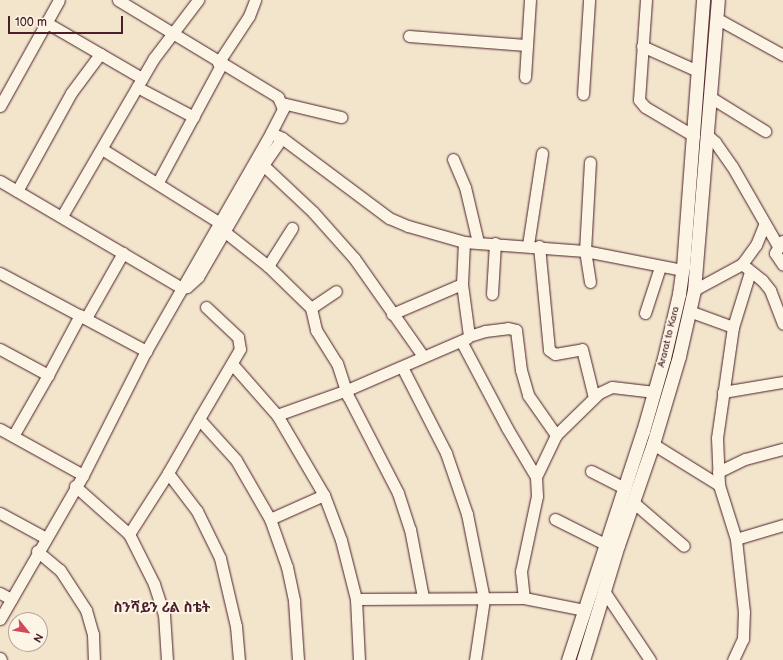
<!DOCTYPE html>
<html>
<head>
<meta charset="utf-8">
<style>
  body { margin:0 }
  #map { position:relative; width:783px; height:660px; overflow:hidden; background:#f3e5cc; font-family:"Balsamiq Sans","Noto Sans Ethiopic",sans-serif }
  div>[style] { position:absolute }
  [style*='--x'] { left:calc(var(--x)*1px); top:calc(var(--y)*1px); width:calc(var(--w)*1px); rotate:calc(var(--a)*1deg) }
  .roads { filter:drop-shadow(0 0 1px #4a1f2b) drop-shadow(0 0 1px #4a1f2b) }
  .minor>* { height:11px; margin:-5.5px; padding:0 5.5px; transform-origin:5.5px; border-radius:5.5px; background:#fcf5e5 }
  .major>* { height:13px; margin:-6.5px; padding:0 6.5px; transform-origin:6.5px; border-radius:6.5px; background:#fcf5e5 }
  span { translate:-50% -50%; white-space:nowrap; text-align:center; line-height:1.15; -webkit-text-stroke:3.5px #fcf5e5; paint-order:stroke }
  .street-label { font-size:10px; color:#4a1f2b }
  .district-label { font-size:14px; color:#4a1f2b; font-weight:700 }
  .north { position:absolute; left:8px; top:612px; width:40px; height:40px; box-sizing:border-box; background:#fcf5e5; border:1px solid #b59f9b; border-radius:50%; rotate:120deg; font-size:11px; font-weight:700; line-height:16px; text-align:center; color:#4a1f2b }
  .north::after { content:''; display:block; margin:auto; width:14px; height:18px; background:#d1495b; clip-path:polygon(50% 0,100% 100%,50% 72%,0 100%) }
  .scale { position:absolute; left:8px; top:16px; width:115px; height:18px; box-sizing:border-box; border:2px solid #4a1f2b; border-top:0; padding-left:5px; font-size:12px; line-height:14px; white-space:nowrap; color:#4a1f2b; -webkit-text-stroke:3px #fcf5e5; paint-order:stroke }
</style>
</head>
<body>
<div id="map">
  <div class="roads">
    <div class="minor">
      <div style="--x:118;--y:0;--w:187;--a:31.2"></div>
      <div style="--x:278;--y:97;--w:13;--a:67"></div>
      <div style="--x:283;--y:109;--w:27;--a:117"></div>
      <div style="--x:646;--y:0;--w:100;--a:94"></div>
      <div style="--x:639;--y:100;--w:9;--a:49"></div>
      <div style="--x:645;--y:107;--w:57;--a:30.6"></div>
      <div style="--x:716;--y:18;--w:77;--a:28.9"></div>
      <div style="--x:47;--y:23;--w:110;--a:30.1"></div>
      <div style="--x:409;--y:36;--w:117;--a:4.4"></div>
      <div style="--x:642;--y:46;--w:61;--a:24.1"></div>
      <div style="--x:218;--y:63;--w:56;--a:-56.6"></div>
      <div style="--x:249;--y:16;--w:17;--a:-69"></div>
      <div style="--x:525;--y:77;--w:77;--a:-86.3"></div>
      <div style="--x:137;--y:87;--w:64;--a:27.8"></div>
      <div style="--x:583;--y:94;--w:94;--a:-86.3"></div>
      <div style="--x:710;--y:97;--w:65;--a:31.7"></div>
      <div style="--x:282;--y:103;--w:61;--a:13.3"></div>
      <div style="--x:0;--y:106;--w:121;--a:-60.9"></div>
      <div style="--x:707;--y:135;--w:11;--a:41"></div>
      <div style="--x:715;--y:142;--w:29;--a:55"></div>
      <div style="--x:732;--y:166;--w:92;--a:60.1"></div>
      <div style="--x:102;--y:149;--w:139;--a:32.1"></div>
      <div style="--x:453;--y:159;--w:30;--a:67"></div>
      <div style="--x:465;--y:187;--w:57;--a:76.7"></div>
      <div style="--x:263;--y:165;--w:69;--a:43.2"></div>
      <div style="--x:313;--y:212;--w:62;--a:48.3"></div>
      <div style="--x:354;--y:258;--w:120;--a:54.9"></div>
      <div style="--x:0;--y:181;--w:211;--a:30.5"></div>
      <div style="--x:182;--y:288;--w:5;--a:-11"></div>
      <div style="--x:187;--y:287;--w:15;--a:-42"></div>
      <div style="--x:198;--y:277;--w:129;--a:-59.9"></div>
      <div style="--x:263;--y:165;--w:33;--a:-55"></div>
      <div style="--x:158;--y:182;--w:133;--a:-61.7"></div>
      <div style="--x:17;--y:191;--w:112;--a:-61.1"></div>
      <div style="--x:71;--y:93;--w:49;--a:-53.4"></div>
      <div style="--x:62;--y:216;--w:183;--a:-59.8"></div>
      <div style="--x:154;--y:58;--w:73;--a:-52.8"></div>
      <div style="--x:225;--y:232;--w:55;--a:38.3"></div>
      <div style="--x:268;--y:266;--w:60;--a:44.3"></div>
      <div style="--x:311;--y:308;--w:30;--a:-34"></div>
      <div style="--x:782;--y:241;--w:14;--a:120"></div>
      <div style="--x:775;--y:253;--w:14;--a:56"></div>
      <div style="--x:464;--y:242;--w:42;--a:92.7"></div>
      <div style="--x:462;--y:284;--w:52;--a:82.3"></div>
      <div style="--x:469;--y:336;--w:17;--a:-17"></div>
      <div style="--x:485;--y:331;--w:23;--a:-7"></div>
      <div style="--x:508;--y:328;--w:8;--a:14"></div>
      <div style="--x:516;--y:330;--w:40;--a:82.9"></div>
      <div style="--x:521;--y:370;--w:26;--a:74"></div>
      <div style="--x:528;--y:395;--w:49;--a:55"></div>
      <div style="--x:528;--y:245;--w:93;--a:-81.3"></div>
      <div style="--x:539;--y:246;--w:104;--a:84.5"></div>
      <div style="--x:549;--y:350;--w:7;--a:34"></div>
      <div style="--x:555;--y:354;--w:27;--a:-10"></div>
      <div style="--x:582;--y:349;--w:50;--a:76.2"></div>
      <div style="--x:742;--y:264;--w:24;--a:-54"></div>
      <div style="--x:756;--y:245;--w:22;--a:-68"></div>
      <div style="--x:268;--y:266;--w:45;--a:-57.7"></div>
      <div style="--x:0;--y:273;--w:166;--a:28.1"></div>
      <div style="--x:590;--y:282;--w:31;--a:-99"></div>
      <div style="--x:585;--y:251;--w:89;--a:-86.8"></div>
      <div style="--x:694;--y:290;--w:55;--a:-28.4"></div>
      <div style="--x:742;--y:264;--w:26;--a:39"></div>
      <div style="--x:762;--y:280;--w:13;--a:51"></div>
      <div style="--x:770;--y:290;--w:36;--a:69"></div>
      <div style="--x:492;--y:294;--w:51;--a:-86.6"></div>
      <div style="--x:206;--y:307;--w:44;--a:43.2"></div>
      <div style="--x:238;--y:337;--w:12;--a:81"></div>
      <div style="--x:240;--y:349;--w:81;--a:120.4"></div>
      <div style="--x:199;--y:419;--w:55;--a:47.9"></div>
      <div style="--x:236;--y:460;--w:68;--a:60"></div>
      <div style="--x:270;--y:519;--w:51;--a:70.5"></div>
      <div style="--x:287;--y:567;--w:35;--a:78"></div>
      <div style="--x:294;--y:601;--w:59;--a:86.1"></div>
      <div style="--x:311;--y:308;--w:23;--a:77"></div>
      <div style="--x:316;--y:330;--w:39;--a:58"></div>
      <div style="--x:337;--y:363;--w:35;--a:72"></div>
      <div style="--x:348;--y:396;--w:109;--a:62.7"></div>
      <div style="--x:398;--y:493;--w:38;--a:72"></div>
      <div style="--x:410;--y:529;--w:69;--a:79.2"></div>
      <div style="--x:689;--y:311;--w:47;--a:20"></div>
      <div style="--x:645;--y:313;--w:48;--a:-71.9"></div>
      <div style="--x:392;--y:314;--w:76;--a:-23.2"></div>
      <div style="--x:86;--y:318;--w:75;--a:-60.4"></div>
      <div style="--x:461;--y:341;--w:98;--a:62.1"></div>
      <div style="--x:507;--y:428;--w:57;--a:59.4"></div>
      <div style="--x:536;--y:477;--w:19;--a:87"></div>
      <div style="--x:537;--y:496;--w:77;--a:102"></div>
      <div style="--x:521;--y:571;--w:27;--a:84"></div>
      <div style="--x:0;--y:349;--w:55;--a:28.4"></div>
      <div style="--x:48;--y:375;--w:70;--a:119.8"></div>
      <div style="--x:233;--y:365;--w:67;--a:48.7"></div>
      <div style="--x:277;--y:415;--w:93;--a:59.6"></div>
      <div style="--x:324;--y:495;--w:48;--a:69.3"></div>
      <div style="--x:341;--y:540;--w:61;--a:75.7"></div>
      <div style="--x:356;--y:599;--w:61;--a:87.2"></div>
      <div style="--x:402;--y:367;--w:97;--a:62.9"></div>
      <div style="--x:446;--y:453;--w:65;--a:71"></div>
      <div style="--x:467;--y:514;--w:87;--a:78.7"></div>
      <div style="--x:484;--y:599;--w:62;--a:98.4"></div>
      <div style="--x:48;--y:375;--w:68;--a:-61.9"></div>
      <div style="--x:723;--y:392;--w:61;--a:-9.5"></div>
      <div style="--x:277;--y:415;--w:74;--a:-19.7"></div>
      <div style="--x:347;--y:390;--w:131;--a:-23.4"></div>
      <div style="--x:199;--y:419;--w:62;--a:119.9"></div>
      <div style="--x:168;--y:473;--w:48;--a:52.7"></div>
      <div style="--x:197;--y:511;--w:52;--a:63.9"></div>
      <div style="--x:220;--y:558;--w:70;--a:76.8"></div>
      <div style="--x:236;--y:626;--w:34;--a:85"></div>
      <div style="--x:0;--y:429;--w:95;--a:29"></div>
      <div style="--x:653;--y:444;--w:78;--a:31.8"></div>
      <div style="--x:591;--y:471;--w:38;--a:27"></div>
      <div style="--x:718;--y:472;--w:30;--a:-26"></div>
      <div style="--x:745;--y:459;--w:39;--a:-15"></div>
      <div style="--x:536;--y:477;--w:47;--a:-64.5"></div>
      <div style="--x:556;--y:435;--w:60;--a:-44.3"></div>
      <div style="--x:599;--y:393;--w:14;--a:-25"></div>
      <div style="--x:612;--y:387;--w:43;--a:6.6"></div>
      <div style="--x:75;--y:486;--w:72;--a:41.6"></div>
      <div style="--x:129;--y:534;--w:56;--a:63.4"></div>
      <div style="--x:154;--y:584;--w:32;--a:72"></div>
      <div style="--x:164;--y:614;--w:46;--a:86.3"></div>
      <div style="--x:633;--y:502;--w:67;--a:40.8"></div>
      <div style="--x:0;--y:513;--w:52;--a:28.5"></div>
      <div style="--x:270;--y:519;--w:59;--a:-24"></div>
      <div style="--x:555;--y:519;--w:56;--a:26.6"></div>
      <div style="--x:129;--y:534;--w:72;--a:-57.4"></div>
      <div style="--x:736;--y:539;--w:49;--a:-16.6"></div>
      <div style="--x:37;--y:551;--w:30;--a:40"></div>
      <div style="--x:60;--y:570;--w:48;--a:57"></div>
      <div style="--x:86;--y:610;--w:25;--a:74"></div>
      <div style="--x:93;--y:634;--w:26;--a:88"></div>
      <div style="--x:604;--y:591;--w:83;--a:56.3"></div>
      <div style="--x:0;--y:593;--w:13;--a:29"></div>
      <div style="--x:356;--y:599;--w:168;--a:-0.3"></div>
      <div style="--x:524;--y:598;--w:61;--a:11.3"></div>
      <div style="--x:0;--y:619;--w:166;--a:-60"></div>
      <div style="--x:83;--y:475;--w:139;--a:-63.1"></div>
      <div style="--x:146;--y:351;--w:251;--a:-60.2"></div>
      <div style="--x:271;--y:133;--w:12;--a:24"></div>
      <div style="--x:282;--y:138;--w:134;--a:36.8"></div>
      <div style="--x:389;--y:218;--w:21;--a:23"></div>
      <div style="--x:408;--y:226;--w:58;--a:15.9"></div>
      <div style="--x:464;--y:242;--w:121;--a:4.3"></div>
      <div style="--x:585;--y:251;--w:100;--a:11"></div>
      <div style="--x:0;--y:658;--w:2;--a:63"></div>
      <div style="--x:733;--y:660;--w:23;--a:-65"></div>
      <div style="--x:743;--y:639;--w:27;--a:-88"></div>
      <div style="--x:744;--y:612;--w:73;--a:-96.3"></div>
      <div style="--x:736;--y:539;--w:57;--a:-107.5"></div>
      <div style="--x:719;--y:485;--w:47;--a:-92.4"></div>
      <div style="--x:717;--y:438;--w:112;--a:-81.8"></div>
      <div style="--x:733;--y:327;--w:58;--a:-72.8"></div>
    </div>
    <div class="major">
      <div style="--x:568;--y:660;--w:241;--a:-71.9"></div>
      <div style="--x:643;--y:431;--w:76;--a:-74"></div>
      <div style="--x:664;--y:358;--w:66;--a:-76.8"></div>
      <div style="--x:679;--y:294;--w:27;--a:-82"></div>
      <div style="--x:683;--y:267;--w:268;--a:-85.7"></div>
      <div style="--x:583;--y:660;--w:120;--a:-73.1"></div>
      <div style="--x:618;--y:545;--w:107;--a:-70.9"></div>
      <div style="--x:653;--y:444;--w:92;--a:-73.5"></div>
      <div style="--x:679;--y:356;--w:68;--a:-77.2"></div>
      <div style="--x:694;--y:290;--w:291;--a:-85.3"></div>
    </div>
  </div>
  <div class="street-label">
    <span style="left:669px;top:337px;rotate:-76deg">Ararat to Kara</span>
  </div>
  <div class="district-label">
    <span style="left:162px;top:608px">ስንሻይን ሪል ስቴት</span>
  </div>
  <div class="north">N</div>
  <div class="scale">100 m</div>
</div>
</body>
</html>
